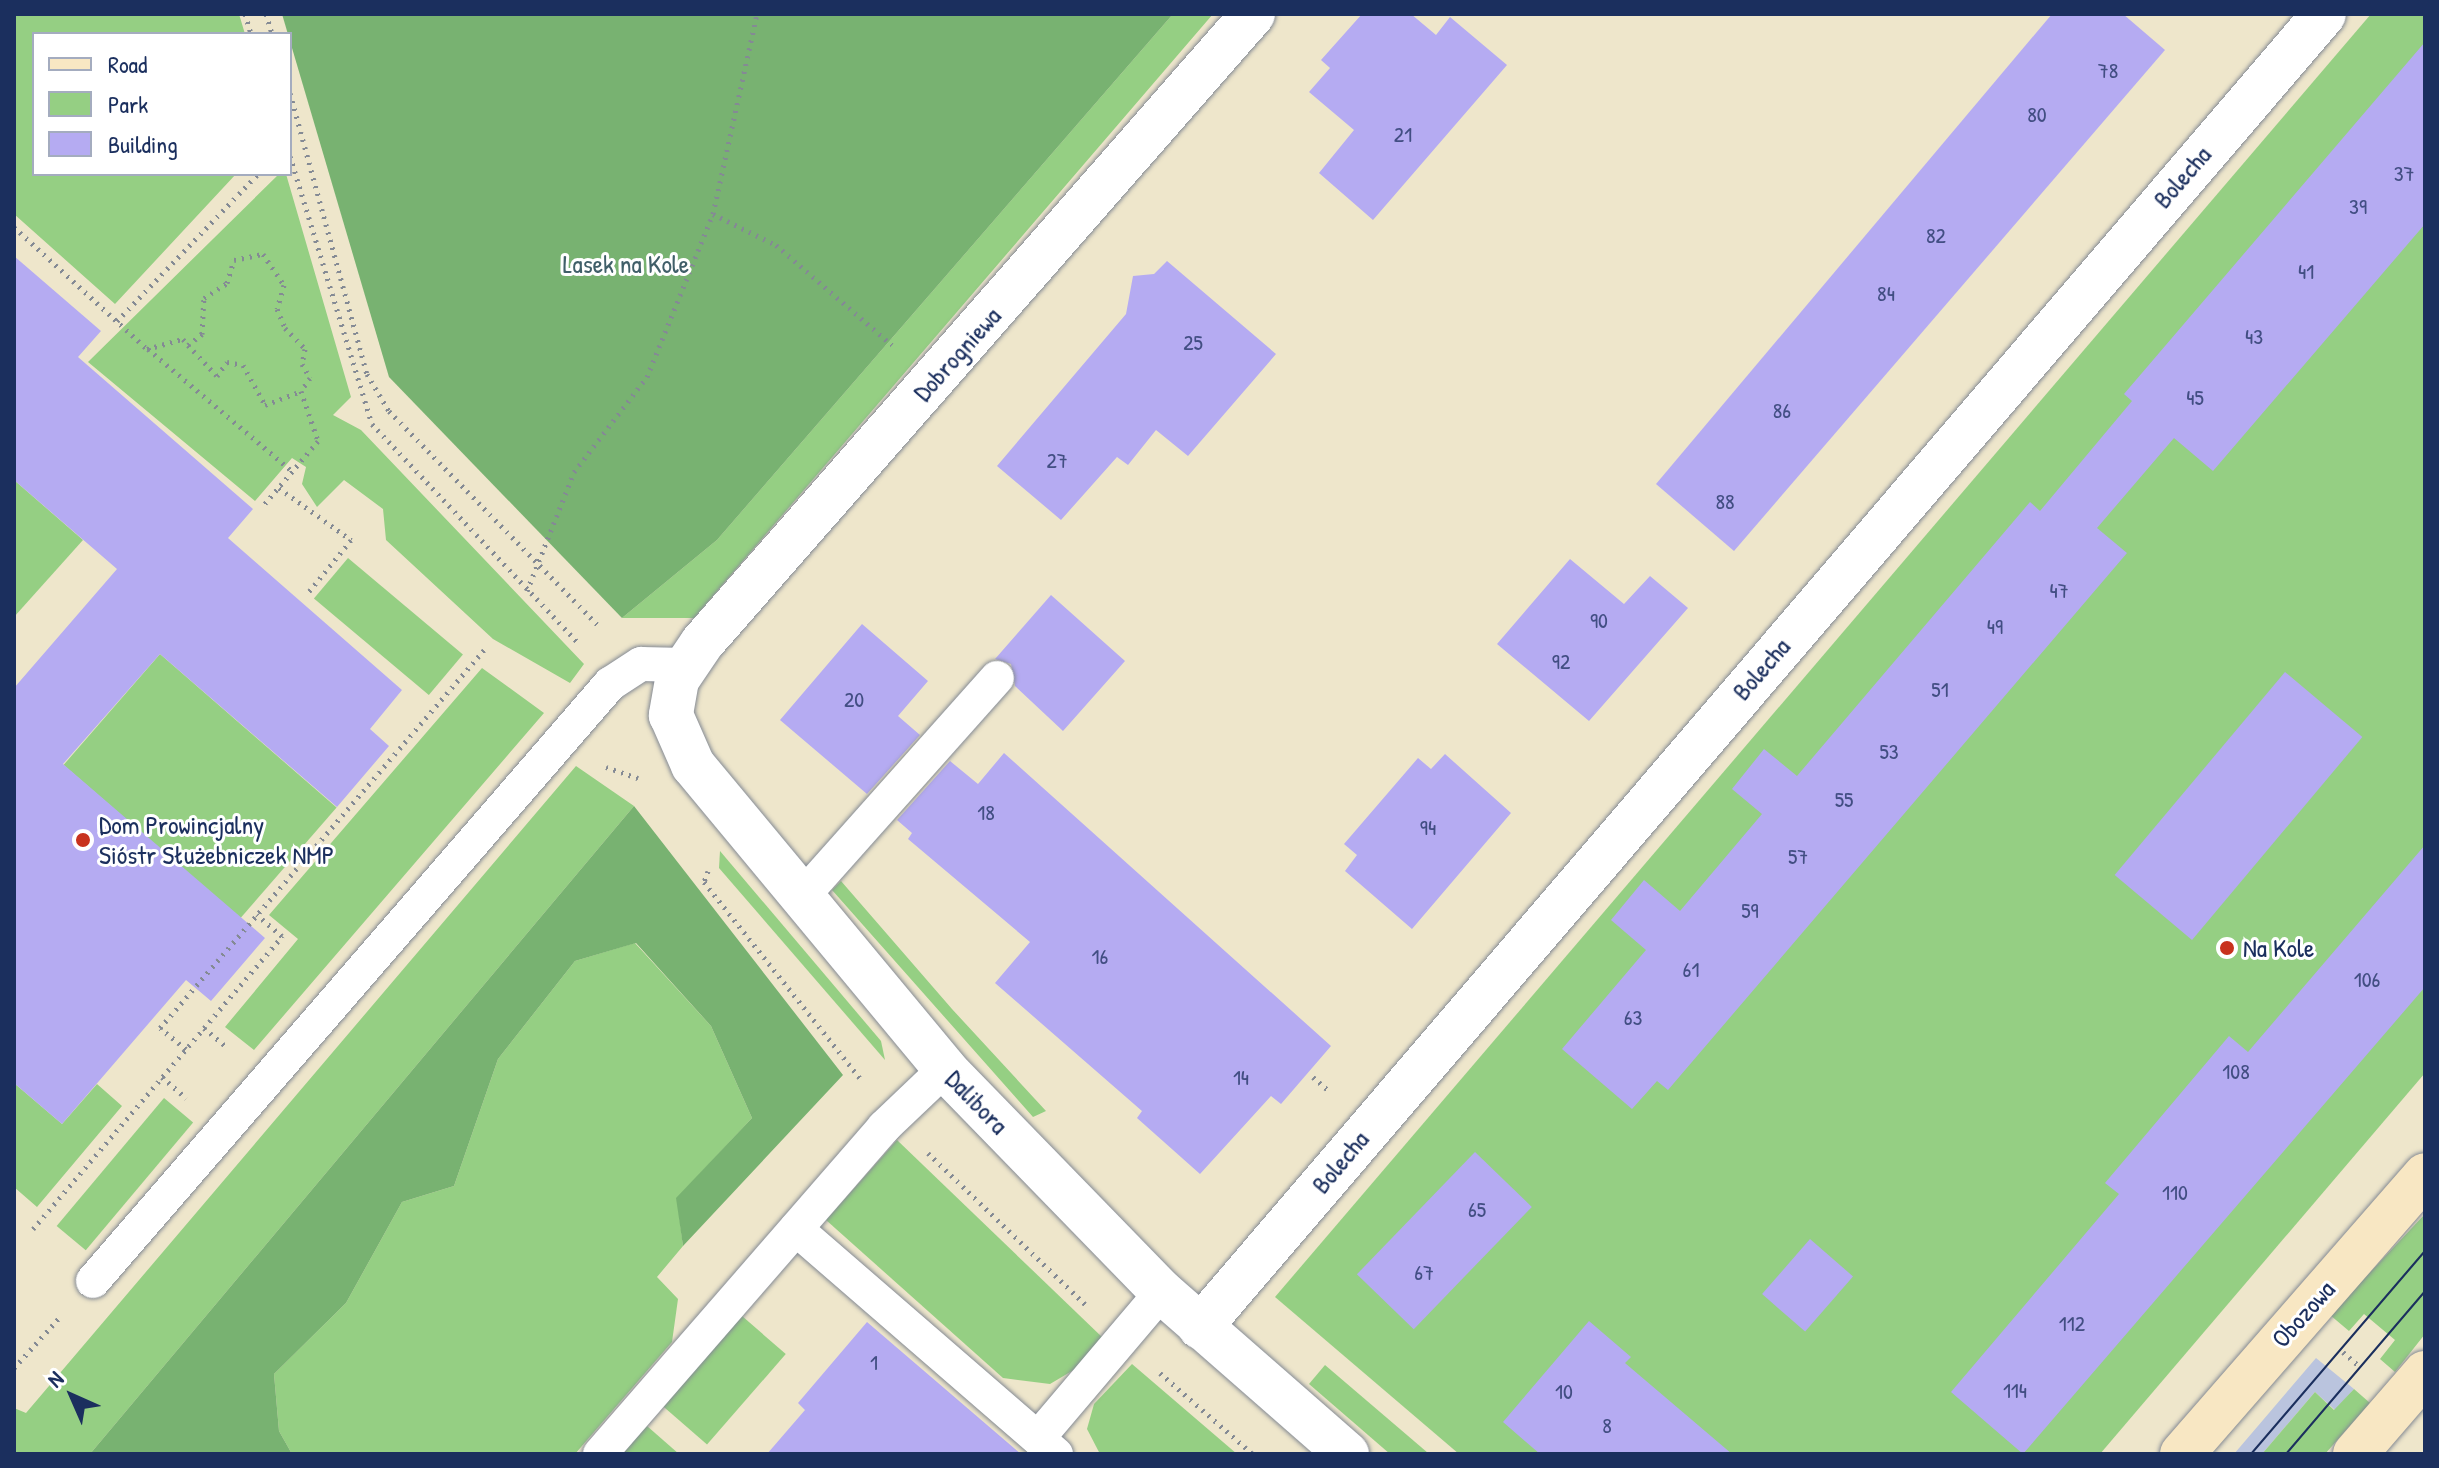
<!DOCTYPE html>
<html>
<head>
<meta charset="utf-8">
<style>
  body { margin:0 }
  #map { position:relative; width:2439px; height:1468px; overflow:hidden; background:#eee6cb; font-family:"Patrick Hand",sans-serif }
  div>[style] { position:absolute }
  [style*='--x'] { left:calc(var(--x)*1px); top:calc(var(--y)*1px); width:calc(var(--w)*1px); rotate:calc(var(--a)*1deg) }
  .industrial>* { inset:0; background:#bac4de }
  .green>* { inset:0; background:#95cf83; transform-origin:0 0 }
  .forest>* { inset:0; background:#78b271 }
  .building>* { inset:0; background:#b5abf2; transform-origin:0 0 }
  .path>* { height:5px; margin-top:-2.5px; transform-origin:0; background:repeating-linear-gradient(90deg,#848a94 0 2px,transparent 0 8px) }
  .roads { filter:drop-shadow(0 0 2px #848a94) drop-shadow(0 0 2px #848a94) }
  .lane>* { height:34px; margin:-17px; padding:0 17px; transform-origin:17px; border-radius:17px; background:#fff }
  .street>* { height:44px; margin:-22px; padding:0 22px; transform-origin:22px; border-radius:22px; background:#fff }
  .secondary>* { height:44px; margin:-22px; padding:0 22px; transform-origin:22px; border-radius:22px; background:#f8e7c3 }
  .tram>* { height:2px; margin:-1px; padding:0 1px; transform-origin:1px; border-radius:1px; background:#1b2f5e }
  .dots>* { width:22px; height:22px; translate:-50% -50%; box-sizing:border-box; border:4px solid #fff; border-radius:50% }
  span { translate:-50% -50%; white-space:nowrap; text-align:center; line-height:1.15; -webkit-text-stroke:6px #fff; paint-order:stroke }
  .number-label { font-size:22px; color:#424e83 }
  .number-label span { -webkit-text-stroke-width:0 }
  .street-label { font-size:26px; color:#1b2f5e }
  .park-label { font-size:26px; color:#405f69 }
  .poi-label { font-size:26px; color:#1b2f5e }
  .left { translate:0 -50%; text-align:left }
  .frame { position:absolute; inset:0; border:16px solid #1b2f5e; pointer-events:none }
  .legend { position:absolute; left:32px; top:32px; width:260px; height:144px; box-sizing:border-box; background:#fff; border:2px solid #a4acbf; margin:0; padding:10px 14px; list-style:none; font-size:24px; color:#1b2f5e }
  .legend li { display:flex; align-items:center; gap:16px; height:40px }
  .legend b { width:40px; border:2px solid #a4acbf }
  .north { position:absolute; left:32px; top:1356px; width:80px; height:80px; -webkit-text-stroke:6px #fff; paint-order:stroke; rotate:315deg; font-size:22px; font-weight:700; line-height:32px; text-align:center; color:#1b2f5e }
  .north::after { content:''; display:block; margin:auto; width:28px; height:36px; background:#1b2f5e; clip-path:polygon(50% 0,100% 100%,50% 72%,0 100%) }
</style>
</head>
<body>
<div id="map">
  <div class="industrial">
    <div style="clip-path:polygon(2316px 1358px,2354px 1389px,2335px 1410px,2315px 1392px,2262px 1454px,2234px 1454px)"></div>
  </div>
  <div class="green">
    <div style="clip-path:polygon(14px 14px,239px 14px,245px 34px,34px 34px,34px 174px,236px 174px,115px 304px,14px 214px)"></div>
    <div style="clip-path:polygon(1173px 14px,1213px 14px,694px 618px,622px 618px,717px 540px)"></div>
    <div style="clip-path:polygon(2371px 14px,2425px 14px,2425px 1073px,2100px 1454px,1459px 1454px,1275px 1297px)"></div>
    <div style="clip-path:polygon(279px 174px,286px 174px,351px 397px,333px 415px,361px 430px,584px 664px,570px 683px,493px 639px,386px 540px,383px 509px,344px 480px,317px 507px,302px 484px,306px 467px,292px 458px,255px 501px,88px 362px)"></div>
    <div style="clip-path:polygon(14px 480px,83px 540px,14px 617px)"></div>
    <div style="left:348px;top:558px;width:150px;height:53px;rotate:40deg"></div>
    <div style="left:160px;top:654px;width:234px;height:147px;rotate:41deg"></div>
    <div style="clip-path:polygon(482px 668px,544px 713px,254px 1050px,225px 1027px,298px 939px,269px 915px)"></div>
    <div style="clip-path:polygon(576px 766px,634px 806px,90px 1454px,14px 1454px,14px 1408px,26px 1413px)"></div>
    <div style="clip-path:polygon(720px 851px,881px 1041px,885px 1060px,719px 868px)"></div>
    <div style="clip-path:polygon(841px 881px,952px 1009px,1046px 1111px,1033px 1117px,832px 890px)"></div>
    <div style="clip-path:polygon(635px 943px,711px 1026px,752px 1118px,677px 1198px,683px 1246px,657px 1277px,678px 1299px,672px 1342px,575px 1454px,292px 1454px,279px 1431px,274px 1374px,346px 1303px,402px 1202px,454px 1186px,498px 1059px,575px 961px)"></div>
    <div style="clip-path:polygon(14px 1083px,62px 1124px,97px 1084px,122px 1106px,37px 1207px,14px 1187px)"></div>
    <div style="left:164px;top:1098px;width:38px;height:167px;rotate:40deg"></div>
    <div style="clip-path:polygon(897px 1140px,1103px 1338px,1077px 1368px,1050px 1384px,1003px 1378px,826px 1220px)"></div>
    <div style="clip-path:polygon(2425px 1214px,2425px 1334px,2395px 1372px,2380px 1359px,2395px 1340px,2364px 1314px,2349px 1331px,2330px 1315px)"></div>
    <div style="left:742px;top:1316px;width:58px;height:120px;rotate:41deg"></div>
    <div style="clip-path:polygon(1132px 1364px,1237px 1454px,1100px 1454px,1087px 1429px,1094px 1404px)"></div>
    <div style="clip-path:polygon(1325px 1365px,1428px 1453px,1427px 1454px,1390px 1454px,1309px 1384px)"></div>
    <div style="clip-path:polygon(2354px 1389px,2370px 1403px,2325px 1454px,2262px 1454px,2315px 1392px,2334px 1410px)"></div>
    <div style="clip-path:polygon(647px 1426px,679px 1454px,622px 1454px)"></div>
  </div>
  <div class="forest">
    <div style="clip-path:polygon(282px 14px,1173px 14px,717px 540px,622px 618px,389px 377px)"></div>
    <div style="clip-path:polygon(634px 806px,843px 1075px,683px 1246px,676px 1198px,752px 1118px,711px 1026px,636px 943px,575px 961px,498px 1059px,454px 1186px,402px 1202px,346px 1303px,274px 1374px,279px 1431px,292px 1454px,90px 1454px)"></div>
  </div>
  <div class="building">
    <div style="clip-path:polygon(1362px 14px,1411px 14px,1436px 35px,1450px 17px,1507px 65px,1373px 220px,1319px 173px,1354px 130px,1309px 92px,1330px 68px,1321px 60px)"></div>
    <div style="clip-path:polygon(2052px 14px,2123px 14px,2165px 50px,1734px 551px,1656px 484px)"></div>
    <div style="clip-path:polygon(2425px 42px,2425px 224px,2213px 471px,2174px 438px,2097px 528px,2127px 553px,1668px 1090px,1657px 1081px,1632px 1109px,1562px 1049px,1646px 950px,1611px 920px,1644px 880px,1680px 911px,1762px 814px,1732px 789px,1764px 749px,1797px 776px,2030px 502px,2040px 511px,2132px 401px,2124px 394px)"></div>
    <div style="clip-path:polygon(14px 256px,101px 331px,78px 357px,253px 509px,228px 538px,402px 690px,370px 729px,389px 746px,337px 807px,160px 654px,63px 764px,265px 938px,211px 1001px,186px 980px,62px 1124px,14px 1083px,14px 688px,117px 569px,14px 480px)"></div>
    <div style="clip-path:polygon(1167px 261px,1276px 354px,1188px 456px,1156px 430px,1128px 465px,1117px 457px,1061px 520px,997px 466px,1126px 314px,1133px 276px,1154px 274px)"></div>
    <div style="clip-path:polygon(1570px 559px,1624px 604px,1650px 576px,1688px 608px,1589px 721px,1497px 644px)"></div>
    <div style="clip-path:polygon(1051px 595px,1125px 661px,1063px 731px,1015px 686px,1011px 664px,995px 659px)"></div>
    <div style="clip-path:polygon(862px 624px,928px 681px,898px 716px,920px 735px,867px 794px,780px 720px)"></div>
    <div style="left:2285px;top:672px;width:101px;height:265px;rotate:40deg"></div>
    <div style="clip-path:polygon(1004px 753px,1331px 1046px,1281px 1104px,1271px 1096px,1200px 1174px,1137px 1118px,1142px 1111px,995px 983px,1030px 942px,908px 839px,912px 833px,897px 820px,950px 761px,978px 784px)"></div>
    <div style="clip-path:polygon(1445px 754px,1511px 813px,1412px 929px,1345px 871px,1357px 855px,1344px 844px,1418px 758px,1431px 769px)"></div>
    <div style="clip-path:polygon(2425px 845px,2425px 987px,2023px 1454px,1951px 1392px,2119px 1194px,2105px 1183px,2229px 1036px,2248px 1052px)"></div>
    <div style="left:1475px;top:1152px;width:79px;height:170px;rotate:44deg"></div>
    <div style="left:1810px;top:1239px;width:57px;height:73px;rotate:41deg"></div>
    <div style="clip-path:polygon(1589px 1321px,1631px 1357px,1625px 1363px,1732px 1454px,1540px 1454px,1503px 1422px)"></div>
    <div style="clip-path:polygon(867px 1322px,1021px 1454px,767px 1454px,805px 1410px,798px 1403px)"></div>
  </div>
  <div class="path">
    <div style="--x:245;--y:14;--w:21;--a:73"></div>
    <div style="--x:266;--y:14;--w:21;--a:73"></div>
    <div style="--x:290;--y:93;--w:291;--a:74.7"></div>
    <div style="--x:367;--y:374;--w:43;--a:59.3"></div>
    <div style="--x:389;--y:411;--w:299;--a:45.7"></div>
    <div style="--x:290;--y:156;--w:280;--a:73"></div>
    <div style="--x:372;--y:424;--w:302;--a:46.7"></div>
    <div style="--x:713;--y:214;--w:70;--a:26.2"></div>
    <div style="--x:776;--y:245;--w:153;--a:40.8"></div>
    <div style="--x:14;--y:227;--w:180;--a:42.5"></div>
    <div style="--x:147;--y:349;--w:37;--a:-16"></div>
    <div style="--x:183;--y:339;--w:8;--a:50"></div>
    <div style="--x:188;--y:345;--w:18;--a:-38"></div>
    <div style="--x:202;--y:334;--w:36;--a:-87"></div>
    <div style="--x:204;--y:298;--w:27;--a:-33"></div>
    <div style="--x:227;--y:283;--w:24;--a:-73"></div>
    <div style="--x:234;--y:260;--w:30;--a:-12"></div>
    <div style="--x:263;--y:254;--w:37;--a:56"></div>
    <div style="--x:284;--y:285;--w:25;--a:106"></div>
    <div style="--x:277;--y:309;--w:21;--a:67"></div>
    <div style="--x:285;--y:328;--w:29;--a:46"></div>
    <div style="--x:305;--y:349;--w:15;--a:101"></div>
    <div style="--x:302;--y:364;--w:16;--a:60"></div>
    <div style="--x:310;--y:378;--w:16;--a:125"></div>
    <div style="--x:301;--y:391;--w:53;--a:71.2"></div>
    <div style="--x:318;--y:441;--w:87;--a:130.3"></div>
    <div style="--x:117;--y:321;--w:204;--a:-46.2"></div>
    <div style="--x:188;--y:345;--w:42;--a:46.9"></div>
    <div style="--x:217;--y:376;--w:17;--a:-54"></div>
    <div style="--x:227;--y:362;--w:16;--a:11"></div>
    <div style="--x:243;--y:365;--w:46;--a:61.2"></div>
    <div style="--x:265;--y:405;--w:39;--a:-21"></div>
    <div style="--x:148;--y:349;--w:190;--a:40.3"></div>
    <div style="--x:279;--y:488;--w:89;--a:35.8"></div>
    <div style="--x:351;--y:540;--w:70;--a:129.2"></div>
    <div style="--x:527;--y:591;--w:128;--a:-68.4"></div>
    <div style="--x:574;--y:472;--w:120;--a:-52.5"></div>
    <div style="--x:647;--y:377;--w:176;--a:-68"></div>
    <div style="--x:713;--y:214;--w:205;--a:-77.6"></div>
    <div style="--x:606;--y:767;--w:34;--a:19"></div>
    <div style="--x:708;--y:871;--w:12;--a:110"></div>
    <div style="--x:704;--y:882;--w:251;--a:51.5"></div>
    <div style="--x:204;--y:1028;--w:31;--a:40"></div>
    <div style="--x:186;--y:1049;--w:33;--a:-141"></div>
    <div style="--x:160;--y:1028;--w:498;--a:-49.4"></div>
    <div style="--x:162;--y:1077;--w:32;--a:41"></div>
    <div style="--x:1313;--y:1077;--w:21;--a:41"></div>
    <div style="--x:928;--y:1153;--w:218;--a:43.9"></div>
    <div style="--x:33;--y:1229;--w:385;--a:-49.6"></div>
    <div style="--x:282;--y:936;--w:33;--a:-140"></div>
    <div style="--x:2343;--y:1352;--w:23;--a:41"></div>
    <div style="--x:14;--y:1368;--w:69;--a:-48"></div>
    <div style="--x:1160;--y:1373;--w:123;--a:41.1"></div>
  </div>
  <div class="roads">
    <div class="lane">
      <div style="--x:800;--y:899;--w:296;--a:-48.3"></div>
      <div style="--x:796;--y:1229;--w:344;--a:40.9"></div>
      <div style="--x:93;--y:1281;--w:790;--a:-49.11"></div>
      <div style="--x:610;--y:684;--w:37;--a:-33"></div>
      <div style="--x:641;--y:664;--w:45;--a:1.3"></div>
      <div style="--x:1038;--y:1438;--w:192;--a:-49.7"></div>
      <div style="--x:600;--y:1454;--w:433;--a:-49"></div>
      <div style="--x:884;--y:1127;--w:84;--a:-43.6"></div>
    </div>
    <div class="street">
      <div style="--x:1253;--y:14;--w:836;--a:131.22"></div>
      <div style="--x:702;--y:643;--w:45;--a:124"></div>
      <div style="--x:677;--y:680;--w:36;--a:100"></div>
      <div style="--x:671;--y:715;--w:55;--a:66.3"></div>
      <div style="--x:693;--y:765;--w:395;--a:50.3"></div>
      <div style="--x:945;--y:1069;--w:311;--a:45.8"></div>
      <div style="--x:1162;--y:1292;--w:246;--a:41.2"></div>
      <div style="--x:1200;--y:1327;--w:1728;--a:-49.43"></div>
    </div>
    <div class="secondary">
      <div style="--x:2182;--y:1454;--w:370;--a:-48.9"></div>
      <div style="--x:2355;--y:1454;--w:107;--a:-49.2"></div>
    </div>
  </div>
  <div class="tram">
    <div style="--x:2251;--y:1454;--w:267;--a:-49.4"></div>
    <div style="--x:2286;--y:1454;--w:214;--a:-49.5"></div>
  </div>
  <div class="dots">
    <div style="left:83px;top:840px;background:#c8321e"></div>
    <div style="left:2227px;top:948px;background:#c8321e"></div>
  </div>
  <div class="number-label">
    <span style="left:2108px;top:71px">78</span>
    <span style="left:2037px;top:115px">80</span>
    <span style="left:1403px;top:135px">21</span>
    <span style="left:2404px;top:174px">37</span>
    <span style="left:2358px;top:207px">39</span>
    <span style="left:1936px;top:236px">82</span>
    <span style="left:2306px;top:272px">41</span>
    <span style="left:1886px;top:294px">84</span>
    <span style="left:2254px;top:337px">43</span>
    <span style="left:1193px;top:343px">25</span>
    <span style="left:2195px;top:398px">45</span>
    <span style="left:1782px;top:411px">86</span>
    <span style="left:1057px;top:461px">27</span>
    <span style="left:1725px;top:502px">88</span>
    <span style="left:2059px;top:591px">47</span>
    <span style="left:1599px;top:621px">90</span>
    <span style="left:1995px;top:627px">49</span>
    <span style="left:1561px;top:662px">92</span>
    <span style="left:1940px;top:690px">51</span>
    <span style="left:854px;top:700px">20</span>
    <span style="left:1889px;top:752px">53</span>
    <span style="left:1844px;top:800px">55</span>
    <span style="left:986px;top:813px">18</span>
    <span style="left:1428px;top:828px">94</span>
    <span style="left:1798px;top:857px">57</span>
    <span style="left:1750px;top:911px">59</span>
    <span style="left:1100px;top:957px">16</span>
    <span style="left:1691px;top:970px">61</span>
    <span style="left:2367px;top:980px">106</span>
    <span style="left:1633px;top:1018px">63</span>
    <span style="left:2236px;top:1072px">108</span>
    <span style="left:1241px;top:1078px">14</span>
    <span style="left:2175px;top:1193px">110</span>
    <span style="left:1477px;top:1210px">65</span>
    <span style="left:1424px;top:1273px">67</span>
    <span style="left:2072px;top:1324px">112</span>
    <span style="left:874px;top:1363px">1</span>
    <span style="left:2015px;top:1391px">114</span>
    <span style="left:1564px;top:1392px">10</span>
    <span style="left:1607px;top:1426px">8</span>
  </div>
  <div class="street-label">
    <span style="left:2182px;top:177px;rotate:-49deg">Bolecha</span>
    <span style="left:957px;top:354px;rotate:-48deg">Dobrogniewa</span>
    <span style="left:1761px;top:669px;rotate:-49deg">Bolecha</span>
    <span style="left:977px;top:1102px;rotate:46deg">Dalibora</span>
    <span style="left:1340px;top:1162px;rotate:-50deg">Bolecha</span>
    <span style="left:2303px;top:1314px;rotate:-48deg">Obozowa</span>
  </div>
  <div class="park-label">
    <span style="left:626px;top:264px">Lasek na Kole</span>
  </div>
  <div class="poi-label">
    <span class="left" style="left:99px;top:840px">Dom Prowincjalny<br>Sióstr Służebniczek NMP</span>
    <span class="left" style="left:2243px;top:948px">Na Kole</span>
  </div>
  <div class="frame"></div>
  <ul class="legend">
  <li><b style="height:10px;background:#f8e7c3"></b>Road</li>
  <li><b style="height:22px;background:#95cf83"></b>Park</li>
  <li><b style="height:22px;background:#b5abf2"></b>Building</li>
  </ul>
  <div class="north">N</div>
</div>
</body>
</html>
